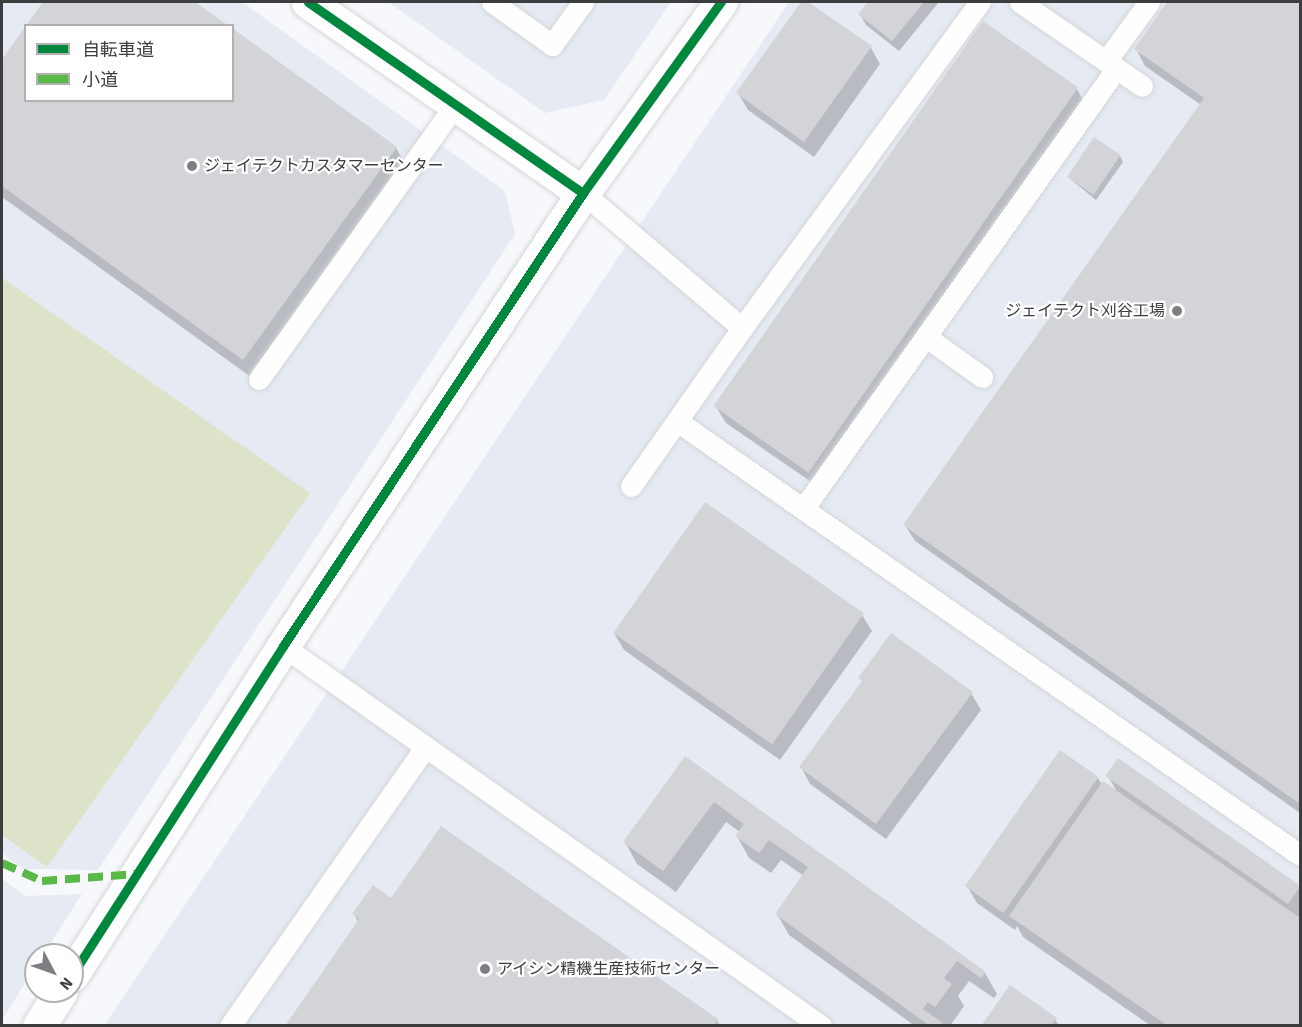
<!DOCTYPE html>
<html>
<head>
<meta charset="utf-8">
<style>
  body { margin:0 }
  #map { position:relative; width:1302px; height:1027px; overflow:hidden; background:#f6f8fb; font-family:"Source Sans 3","Noto Sans JP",sans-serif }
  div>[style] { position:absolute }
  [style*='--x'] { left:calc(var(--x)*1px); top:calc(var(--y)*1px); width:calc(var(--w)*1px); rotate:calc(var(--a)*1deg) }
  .built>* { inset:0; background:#e6ebf3 }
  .green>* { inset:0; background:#dce3c8 }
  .shadow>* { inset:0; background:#0003 }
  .building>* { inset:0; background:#d3d4d7; transform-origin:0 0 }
  .roads { filter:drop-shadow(0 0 2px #d4d5d8) drop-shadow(0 0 2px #d4d5d8) }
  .lane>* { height:21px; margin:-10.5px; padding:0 10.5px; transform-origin:10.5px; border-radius:10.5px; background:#fefefe }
  .street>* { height:33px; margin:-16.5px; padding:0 16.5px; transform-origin:16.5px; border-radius:16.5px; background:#fefefe }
  .quiet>* { height:8px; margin-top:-4px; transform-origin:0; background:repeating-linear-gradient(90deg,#58b947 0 15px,transparent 0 23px) }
  .cycleway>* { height:9px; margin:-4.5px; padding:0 4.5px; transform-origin:4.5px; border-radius:4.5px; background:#00873e }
  .dots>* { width:16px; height:16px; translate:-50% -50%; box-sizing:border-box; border:3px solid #fff; border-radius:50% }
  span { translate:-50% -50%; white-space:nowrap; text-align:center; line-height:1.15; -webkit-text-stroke:4.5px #fff; paint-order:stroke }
  .poi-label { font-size:16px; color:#3b3d3f }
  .left { translate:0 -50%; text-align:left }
  .right { translate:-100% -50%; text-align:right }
  .frame { position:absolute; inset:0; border:3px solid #3b3d3f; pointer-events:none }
  .legend { position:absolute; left:24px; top:24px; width:210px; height:78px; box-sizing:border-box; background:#fff; border:2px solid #b1b1b2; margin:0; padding:8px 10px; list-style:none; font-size:18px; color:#3b3d3f }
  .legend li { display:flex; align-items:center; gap:12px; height:30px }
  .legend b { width:30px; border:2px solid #b1b1b2 }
  .north { position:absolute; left:24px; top:943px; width:60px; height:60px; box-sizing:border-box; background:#fff; border:2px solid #b1b1b2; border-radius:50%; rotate:131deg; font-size:16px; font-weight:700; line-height:24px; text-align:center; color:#3b3d3f }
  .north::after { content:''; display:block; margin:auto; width:21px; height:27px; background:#7c7e81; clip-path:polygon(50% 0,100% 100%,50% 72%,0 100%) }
</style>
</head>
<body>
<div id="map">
  <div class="built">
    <div style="clip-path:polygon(evenodd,2px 2px,242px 2px,505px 191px,515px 234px,98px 870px,23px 869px,2px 853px,2px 2px,26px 26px,232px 26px,232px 100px,26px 100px,26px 26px)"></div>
    <div style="clip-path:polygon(388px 2px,671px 2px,604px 100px,545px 113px)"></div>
    <div style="clip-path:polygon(789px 2px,1300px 2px,1300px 1025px,104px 1026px)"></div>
    <div style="clip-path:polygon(2px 879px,26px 896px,82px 894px,43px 955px,36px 955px,36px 966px,2px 1020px)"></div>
  </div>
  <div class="green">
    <div style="clip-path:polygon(2px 278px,310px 493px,47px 867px,2px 835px)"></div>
  </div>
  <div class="shadow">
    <div style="clip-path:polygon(45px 2px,193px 2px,226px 26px,27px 26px)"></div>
    <div style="clip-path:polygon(803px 2px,871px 48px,880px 64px,814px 157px,748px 110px,738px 93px)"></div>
    <div style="clip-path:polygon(870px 2px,939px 2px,899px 51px,866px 25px,860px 14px)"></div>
    <div style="clip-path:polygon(1169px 2px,1300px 2px,1300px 813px,915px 541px,905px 525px,1201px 105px,1145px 66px,1136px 49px)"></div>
    <div style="clip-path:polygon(26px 28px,26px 100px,396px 148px,408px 169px,255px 380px,2px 197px,2px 61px)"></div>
    <div style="clip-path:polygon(1077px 89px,1086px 106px,820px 488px,726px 423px,716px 407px)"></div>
    <div style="clip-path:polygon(1120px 156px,1123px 162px,1096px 200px,1068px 177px)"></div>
    <div style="clip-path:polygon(862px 615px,872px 631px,780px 760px,624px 650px,614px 633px)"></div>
    <div style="clip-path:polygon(860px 678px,971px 693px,981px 710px,886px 839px,810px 784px,801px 767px,863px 683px)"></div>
    <div style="clip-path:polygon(686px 758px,985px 973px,997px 994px,994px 998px,969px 981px,958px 996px,964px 1006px,950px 1026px,915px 1026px,789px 935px,777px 914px,804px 876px,781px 860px,771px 873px,749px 858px,737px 836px,740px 832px,726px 822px,676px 892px,637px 864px,625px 842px)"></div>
    <div style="clip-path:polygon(1119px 760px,1300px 888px,1300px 1026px,1151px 1026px,1023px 937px,1017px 926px,1015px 930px,977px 903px,967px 886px,1098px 778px,1102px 785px,1117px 792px,1108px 776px)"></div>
    <div style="clip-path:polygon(441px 828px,717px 1020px,720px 1026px,286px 1026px,358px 922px,354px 914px,391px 900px)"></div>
    <div style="clip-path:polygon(1055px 1019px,1059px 1026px,982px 1026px)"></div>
  </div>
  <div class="building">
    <div style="clip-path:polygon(43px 2px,195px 2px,229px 26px,26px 26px,26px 100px,232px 100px,232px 28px,397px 147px,243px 360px,2px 186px,2px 59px)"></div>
    <div style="clip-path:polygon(801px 2px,808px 2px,872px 46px,804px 142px,736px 93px)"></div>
    <div style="clip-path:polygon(868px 2px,924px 2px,892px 41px,858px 14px)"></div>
    <div style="clip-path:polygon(1167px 2px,1300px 2px,1300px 804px,903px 525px,1204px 98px,1134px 49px)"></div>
    <div style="left:983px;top:21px;width:116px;height:470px;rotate:35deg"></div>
    <div style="left:1094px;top:137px;width:32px;height:48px;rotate:34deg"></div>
    <div style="left:705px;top:502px;width:194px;height:160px;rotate:35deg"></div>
    <div style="clip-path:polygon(891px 633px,973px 692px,876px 824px,799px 767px,862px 681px,858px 678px)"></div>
    <div style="left:1060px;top:750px;width:47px;height:166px;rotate:35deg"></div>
    <div style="clip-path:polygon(685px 756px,986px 972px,981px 978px,957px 961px,944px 978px,952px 984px,935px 1007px,928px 1002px,923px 1009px,943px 1023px,940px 1026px,930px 1026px,775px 914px,808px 867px,769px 840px,759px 853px,735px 836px,744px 824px,714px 802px,663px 871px,623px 842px)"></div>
    <div style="left:1118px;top:758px;width:223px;height:22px;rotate:35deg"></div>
    <div style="clip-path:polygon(1103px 781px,1300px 918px,1300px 1026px,1168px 1026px,1009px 916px)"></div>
    <div style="clip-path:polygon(441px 826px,718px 1019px,714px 1026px,285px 1026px,359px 919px,352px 914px,373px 885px,391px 898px)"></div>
    <div style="clip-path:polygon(1010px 985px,1057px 1018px,1051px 1026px,981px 1026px)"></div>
  </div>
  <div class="roads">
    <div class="lane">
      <div style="--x:492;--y:2;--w:74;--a:35.6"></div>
      <div style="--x:552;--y:45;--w:53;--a:-54.2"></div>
      <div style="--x:1020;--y:2;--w:148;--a:34.5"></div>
      <div style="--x:1106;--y:61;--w:73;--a:-53.9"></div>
      <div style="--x:583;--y:193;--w:209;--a:40.3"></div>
      <div style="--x:742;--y:328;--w:404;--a:-53.9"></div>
      <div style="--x:926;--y:337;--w:69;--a:35.5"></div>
      <div style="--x:259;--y:379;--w:337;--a:-54.4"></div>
      <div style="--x:677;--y:421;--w:759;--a:34.86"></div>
      <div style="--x:631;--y:486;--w:193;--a:-54.9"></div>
      <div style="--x:803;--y:509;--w:540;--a:-54.57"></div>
      <div style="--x:283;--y:646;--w:659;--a:35.23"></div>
      <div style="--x:230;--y:1026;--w:338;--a:-55"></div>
    </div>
    <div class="street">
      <div style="--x:308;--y:2;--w:335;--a:34.8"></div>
      <div style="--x:72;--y:975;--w:391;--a:-57.3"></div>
      <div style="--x:283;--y:646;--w:543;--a:-56.49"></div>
      <div style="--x:583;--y:193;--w:236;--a:-54.2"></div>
      <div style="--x:39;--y:1026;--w:41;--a:-57.8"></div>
    </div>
  </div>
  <div class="quiet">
    <div style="--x:2;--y:863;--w:44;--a:24.2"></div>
    <div style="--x:42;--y:881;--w:95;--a:-4.2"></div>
  </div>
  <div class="cycleway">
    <div style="--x:308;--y:2;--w:335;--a:34.8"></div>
    <div style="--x:72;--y:975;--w:391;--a:-57.3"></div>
    <div style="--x:283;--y:646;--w:543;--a:-56.49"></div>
    <div style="--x:583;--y:193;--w:236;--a:-54.2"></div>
  </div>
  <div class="dots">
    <div style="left:192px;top:166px;background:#7c7e81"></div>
    <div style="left:1177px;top:311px;background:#7c7e81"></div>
    <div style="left:485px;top:969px;background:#7c7e81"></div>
  </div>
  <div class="poi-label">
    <span class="left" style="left:204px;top:166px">ジェイテクトカスタマーセンター</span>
    <span class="right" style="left:1165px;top:311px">ジェイテクト刈谷工場</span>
    <span class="left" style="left:497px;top:969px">アイシン精機生産技術センター</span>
  </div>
  <div class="frame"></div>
  <ul class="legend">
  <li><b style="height:8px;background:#00873e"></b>自転車道</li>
  <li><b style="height:8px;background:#58b947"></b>小道</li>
  </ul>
  <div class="north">N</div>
</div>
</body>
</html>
